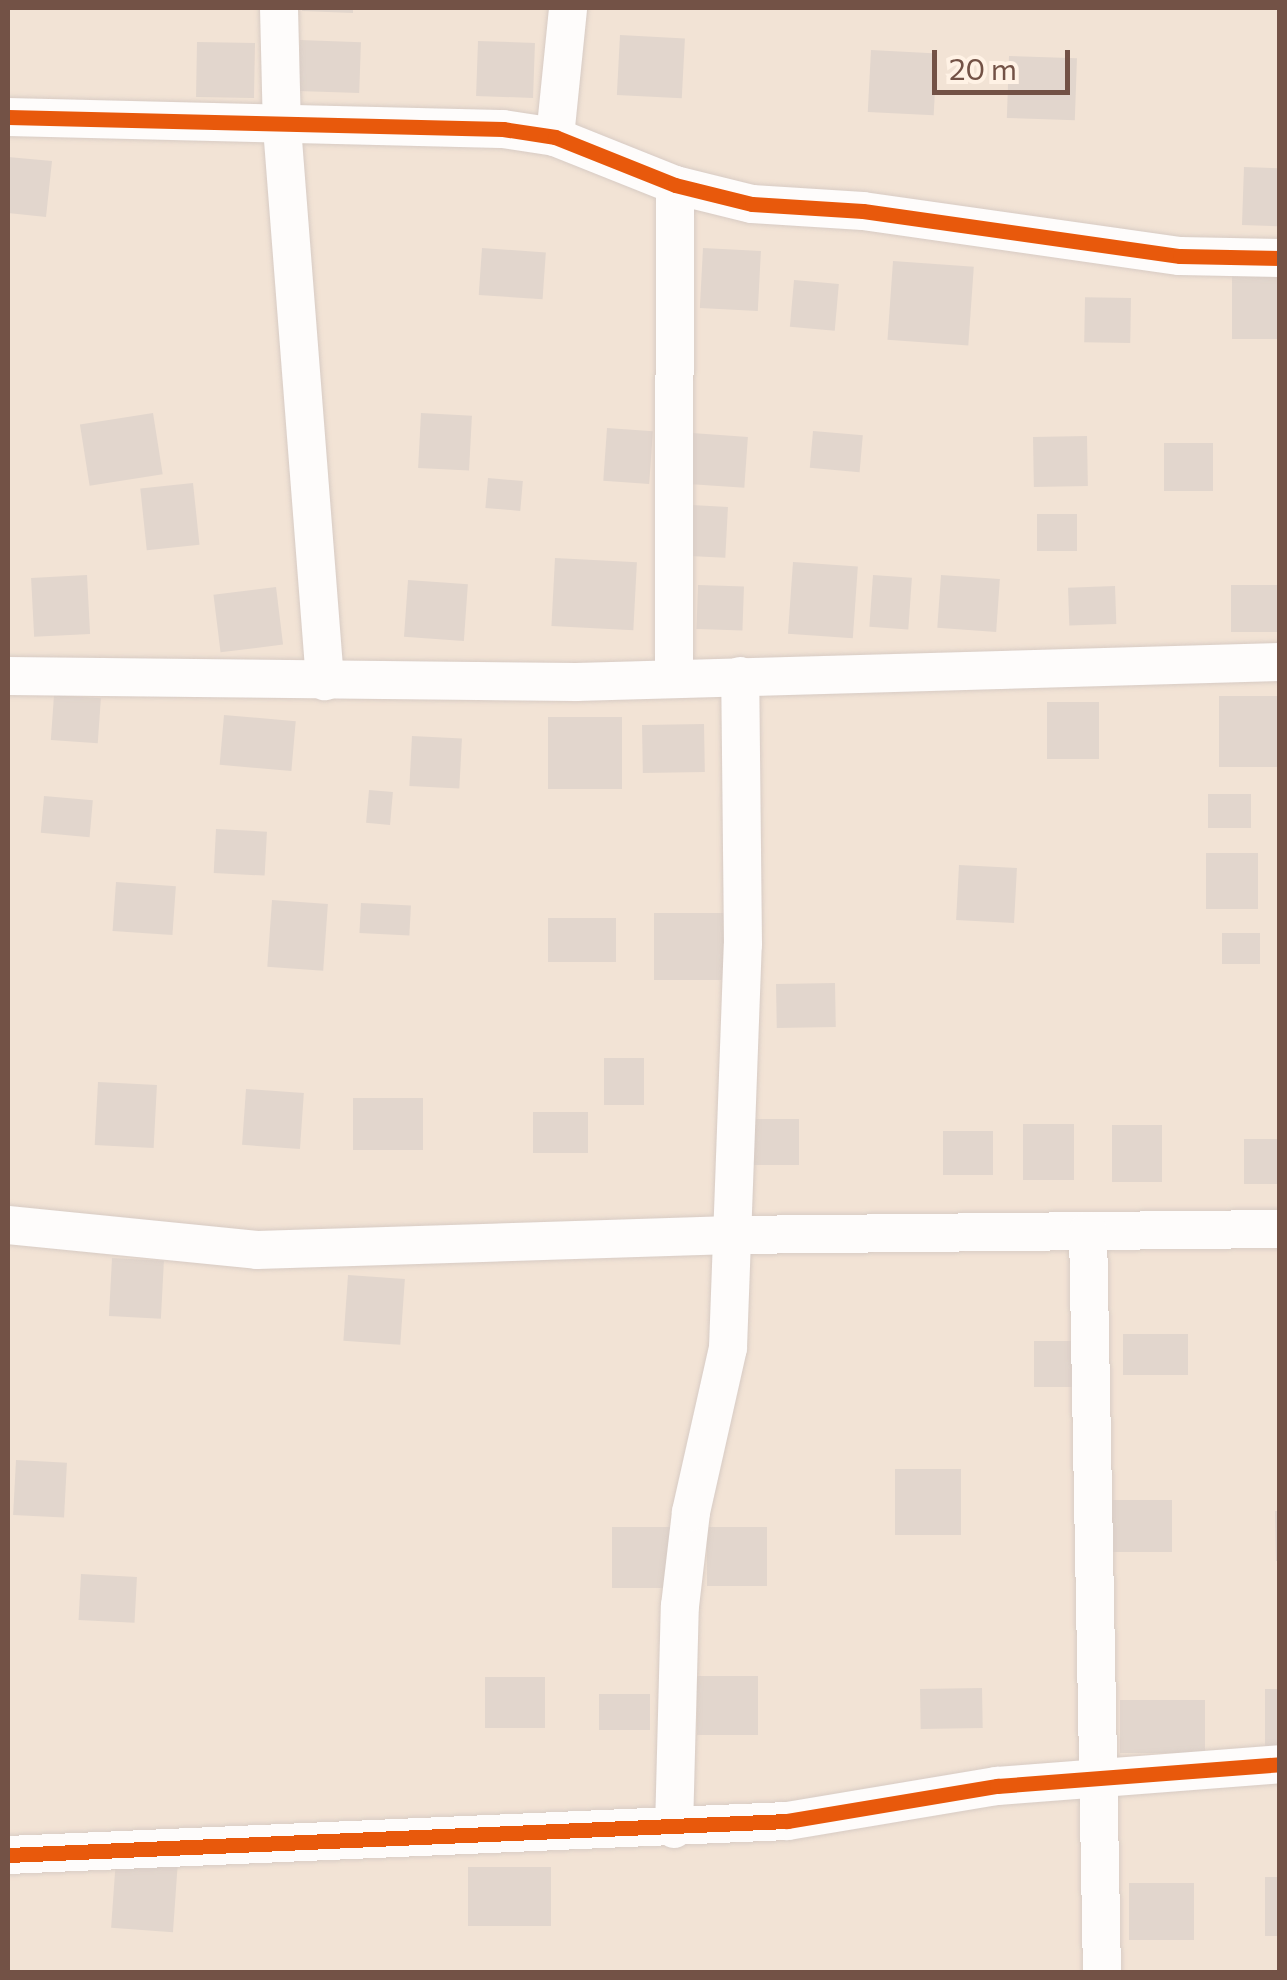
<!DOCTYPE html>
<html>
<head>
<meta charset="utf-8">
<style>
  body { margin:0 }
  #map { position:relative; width:1287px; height:1980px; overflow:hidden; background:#f6eee5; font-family:Commissioner,sans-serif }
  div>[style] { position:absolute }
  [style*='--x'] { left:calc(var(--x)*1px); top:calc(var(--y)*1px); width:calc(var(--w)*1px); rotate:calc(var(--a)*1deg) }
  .residential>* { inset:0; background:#f2e3d5; transform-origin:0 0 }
  .building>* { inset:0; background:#e2d6cd; transform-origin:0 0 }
  .roads { filter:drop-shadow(0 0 2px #d7cbc4) drop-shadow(0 0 2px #d7cbc4) }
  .street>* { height:38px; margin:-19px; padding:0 19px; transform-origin:19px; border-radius:19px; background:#fefcfb }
  .cycleway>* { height:15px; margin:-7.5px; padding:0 7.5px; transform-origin:7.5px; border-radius:7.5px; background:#e8590c }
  span { translate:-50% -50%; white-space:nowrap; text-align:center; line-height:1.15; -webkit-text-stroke:8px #fff2e5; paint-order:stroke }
  .frame { position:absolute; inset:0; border:10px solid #735246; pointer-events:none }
  .scale { position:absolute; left:932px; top:50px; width:138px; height:45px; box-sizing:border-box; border:5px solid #735246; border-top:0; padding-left:12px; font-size:30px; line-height:35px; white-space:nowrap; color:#735246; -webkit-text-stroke:8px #fff2e5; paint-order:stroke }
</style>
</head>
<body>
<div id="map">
  <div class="residential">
    <div style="left:8px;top:8px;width:1271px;height:1964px"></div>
  </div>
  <div class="building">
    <div style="clip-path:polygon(303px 8px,353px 8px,353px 13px,302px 11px)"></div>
    <div style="left:620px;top:35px;width:65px;height:60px;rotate:3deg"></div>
    <div style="left:300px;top:40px;width:61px;height:51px;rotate:2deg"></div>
    <div style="left:478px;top:41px;width:57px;height:55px;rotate:2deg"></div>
    <div style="left:197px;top:42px;width:58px;height:55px;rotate:1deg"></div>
    <div style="left:871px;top:50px;width:66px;height:62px;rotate:3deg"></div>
    <div style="left:1009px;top:56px;width:68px;height:62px;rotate:2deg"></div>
    <div style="clip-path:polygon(8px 157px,52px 161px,46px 217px,8px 213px)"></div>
    <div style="left:1244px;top:167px;width:35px;height:58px;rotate:2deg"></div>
    <div style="left:482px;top:248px;width:64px;height:47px;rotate:4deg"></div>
    <div style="left:703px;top:248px;width:58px;height:60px;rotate:3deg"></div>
    <div style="left:893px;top:261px;width:81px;height:79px;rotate:4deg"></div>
    <div style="left:1279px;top:276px;width:63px;height:47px;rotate:90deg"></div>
    <div style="left:794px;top:280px;width:45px;height:47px;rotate:5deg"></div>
    <div style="left:1131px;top:298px;width:45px;height:46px;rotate:91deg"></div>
    <div style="left:153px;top:413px;width:62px;height:74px;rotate:81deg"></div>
    <div style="left:421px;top:413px;width:51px;height:55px;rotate:3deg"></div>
    <div style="left:607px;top:428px;width:46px;height:53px;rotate:4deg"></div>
    <div style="left:813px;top:431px;width:50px;height:37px;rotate:5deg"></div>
    <div style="left:692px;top:433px;width:56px;height:51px;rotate:4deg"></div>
    <div style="left:1087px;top:436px;width:50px;height:54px;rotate:89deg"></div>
    <div style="left:1164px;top:443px;width:49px;height:48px"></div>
    <div style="left:488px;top:478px;width:35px;height:30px;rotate:5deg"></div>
    <div style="left:193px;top:483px;width:62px;height:53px;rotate:84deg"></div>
    <div style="left:692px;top:505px;width:36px;height:51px;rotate:3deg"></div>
    <div style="left:1037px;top:514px;width:40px;height:37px"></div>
    <div style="left:555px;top:558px;width:82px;height:68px;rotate:3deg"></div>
    <div style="left:793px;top:562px;width:65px;height:72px;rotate:4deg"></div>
    <div style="left:87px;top:575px;width:59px;height:56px;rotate:87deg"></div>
    <div style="left:873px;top:575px;width:39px;height:52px;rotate:4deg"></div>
    <div style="left:941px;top:575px;width:59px;height:53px;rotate:4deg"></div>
    <div style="left:408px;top:580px;width:60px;height:57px;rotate:4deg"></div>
    <div style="left:698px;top:585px;width:46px;height:44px;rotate:2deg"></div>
    <div style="left:1231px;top:585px;width:48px;height:47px"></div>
    <div style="left:1115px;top:586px;width:38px;height:47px;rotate:88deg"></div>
    <div style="left:276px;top:587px;width:58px;height:63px;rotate:83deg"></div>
    <div style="left:54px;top:695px;width:47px;height:45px;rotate:4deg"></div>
    <div style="left:1279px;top:696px;width:71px;height:60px;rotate:90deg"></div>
    <div style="left:1047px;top:702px;width:52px;height:57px"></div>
    <div style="left:224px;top:715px;width:72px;height:50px;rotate:5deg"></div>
    <div style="left:622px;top:717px;width:72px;height:74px;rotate:90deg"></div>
    <div style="left:704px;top:724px;width:48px;height:62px;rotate:89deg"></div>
    <div style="left:412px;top:736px;width:50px;height:50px;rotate:3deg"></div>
    <div style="left:369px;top:790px;width:24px;height:33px;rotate:5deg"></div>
    <div style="left:1208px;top:794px;width:43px;height:34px"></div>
    <div style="left:44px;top:796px;width:49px;height:37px;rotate:5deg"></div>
    <div style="left:216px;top:829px;width:51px;height:44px;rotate:3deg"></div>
    <div style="left:1206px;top:853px;width:52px;height:56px"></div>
    <div style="left:959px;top:865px;width:58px;height:55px;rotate:3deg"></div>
    <div style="left:116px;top:882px;width:60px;height:49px;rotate:4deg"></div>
    <div style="left:272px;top:900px;width:56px;height:67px;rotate:4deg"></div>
    <div style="left:361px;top:903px;width:50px;height:30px;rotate:3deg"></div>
    <div style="left:654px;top:913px;width:74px;height:67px"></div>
    <div style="left:616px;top:918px;width:44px;height:68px;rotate:90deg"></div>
    <div style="left:1222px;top:933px;width:38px;height:31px"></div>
    <div style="left:835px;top:983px;width:44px;height:59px;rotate:89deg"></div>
    <div style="left:644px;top:1058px;width:47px;height:40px;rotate:90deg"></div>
    <div style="left:98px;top:1082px;width:59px;height:63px;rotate:3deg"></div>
    <div style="left:246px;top:1089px;width:58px;height:56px;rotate:4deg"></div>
    <div style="left:423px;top:1098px;width:52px;height:70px;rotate:90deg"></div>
    <div style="left:533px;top:1112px;width:55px;height:41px"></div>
    <div style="left:753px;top:1119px;width:46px;height:46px"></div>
    <div style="left:1023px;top:1124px;width:51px;height:56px"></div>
    <div style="left:1112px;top:1125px;width:50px;height:57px"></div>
    <div style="left:943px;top:1131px;width:50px;height:44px"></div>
    <div style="left:1244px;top:1139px;width:35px;height:45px"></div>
    <div style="left:112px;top:1258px;width:52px;height:58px;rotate:3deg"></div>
    <div style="left:348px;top:1275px;width:57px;height:66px;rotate:4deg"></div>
    <div style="left:1188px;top:1334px;width:41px;height:65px;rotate:90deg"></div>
    <div style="left:1034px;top:1341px;width:42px;height:46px"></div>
    <div style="left:16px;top:1460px;width:51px;height:55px;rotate:3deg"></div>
    <div style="left:961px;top:1469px;width:66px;height:66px;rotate:90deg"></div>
    <div style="left:1172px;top:1500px;width:52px;height:60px;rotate:90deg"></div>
    <div style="clip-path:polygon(1275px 1511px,1279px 1511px,1279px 1561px,1276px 1561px)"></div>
    <div style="left:612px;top:1527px;width:62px;height:61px"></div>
    <div style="left:767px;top:1527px;width:59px;height:60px;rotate:90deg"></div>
    <div style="left:81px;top:1574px;width:56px;height:46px;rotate:3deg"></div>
    <div style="left:758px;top:1676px;width:59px;height:61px;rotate:90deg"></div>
    <div style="left:545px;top:1677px;width:51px;height:60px;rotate:90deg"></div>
    <div style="left:982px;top:1688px;width:40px;height:62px;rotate:89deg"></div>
    <div style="left:1265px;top:1689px;width:14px;height:59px"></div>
    <div style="left:599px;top:1694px;width:51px;height:36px"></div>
    <div style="left:1120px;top:1700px;width:85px;height:53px"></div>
    <div style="left:116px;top:1858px;width:62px;height:70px;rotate:4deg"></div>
    <div style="left:551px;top:1867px;width:59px;height:83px;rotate:90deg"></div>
    <div style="left:1265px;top:1877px;width:14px;height:59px"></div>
    <div style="left:1129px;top:1883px;width:65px;height:57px"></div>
  </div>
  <div class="roads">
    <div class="street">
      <div style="--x:279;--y:8;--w:119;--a:88.6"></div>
      <div style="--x:282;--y:127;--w:556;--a:85.56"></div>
      <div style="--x:8;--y:117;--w:495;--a:1.4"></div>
      <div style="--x:503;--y:129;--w:53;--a:8.7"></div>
      <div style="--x:555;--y:137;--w:129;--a:21.8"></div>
      <div style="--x:675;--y:185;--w:79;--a:13.9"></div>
      <div style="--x:752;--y:204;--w:111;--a:3.6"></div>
      <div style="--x:863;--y:211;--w:320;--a:8.1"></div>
      <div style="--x:1180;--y:256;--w:100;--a:1.1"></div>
      <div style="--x:555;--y:137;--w:130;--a:-84.2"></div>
      <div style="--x:8;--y:676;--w:568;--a:0.61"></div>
      <div style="--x:576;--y:682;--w:704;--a:-1.63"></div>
      <div style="--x:674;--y:678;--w:493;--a:-89.9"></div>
      <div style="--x:8;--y:1225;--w:250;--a:5.7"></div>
      <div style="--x:257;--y:1250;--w:475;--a:-1.8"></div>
      <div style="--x:732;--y:1235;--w:548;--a:-0.63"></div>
      <div style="--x:1088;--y:1231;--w:741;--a:88.92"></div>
      <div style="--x:674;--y:1829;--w:223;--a:-88.5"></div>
      <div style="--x:680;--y:1606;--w:95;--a:-83.3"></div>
      <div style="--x:691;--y:1512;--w:168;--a:-77.3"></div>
      <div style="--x:728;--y:1348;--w:403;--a:-87.9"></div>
      <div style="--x:743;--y:945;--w:269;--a:-90.6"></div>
      <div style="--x:8;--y:1855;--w:780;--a:-2.5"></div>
      <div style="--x:787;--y:1821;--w:213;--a:-9.5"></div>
      <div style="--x:997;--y:1786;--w:284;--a:-4.4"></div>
    </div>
  </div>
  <div class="cycleway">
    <div style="--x:8;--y:117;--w:495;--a:1.4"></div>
    <div style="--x:503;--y:129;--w:53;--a:8.7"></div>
    <div style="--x:555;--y:137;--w:129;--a:21.8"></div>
    <div style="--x:675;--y:185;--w:79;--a:13.9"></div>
    <div style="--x:752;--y:204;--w:111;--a:3.6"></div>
    <div style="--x:863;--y:211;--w:320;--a:8.1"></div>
    <div style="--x:1180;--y:256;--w:100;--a:1.1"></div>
    <div style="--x:8;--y:1855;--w:780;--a:-2.5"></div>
    <div style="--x:787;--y:1821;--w:213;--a:-9.5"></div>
    <div style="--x:997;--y:1786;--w:284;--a:-4.4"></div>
  </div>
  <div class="frame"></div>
  <div class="scale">20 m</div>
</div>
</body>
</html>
